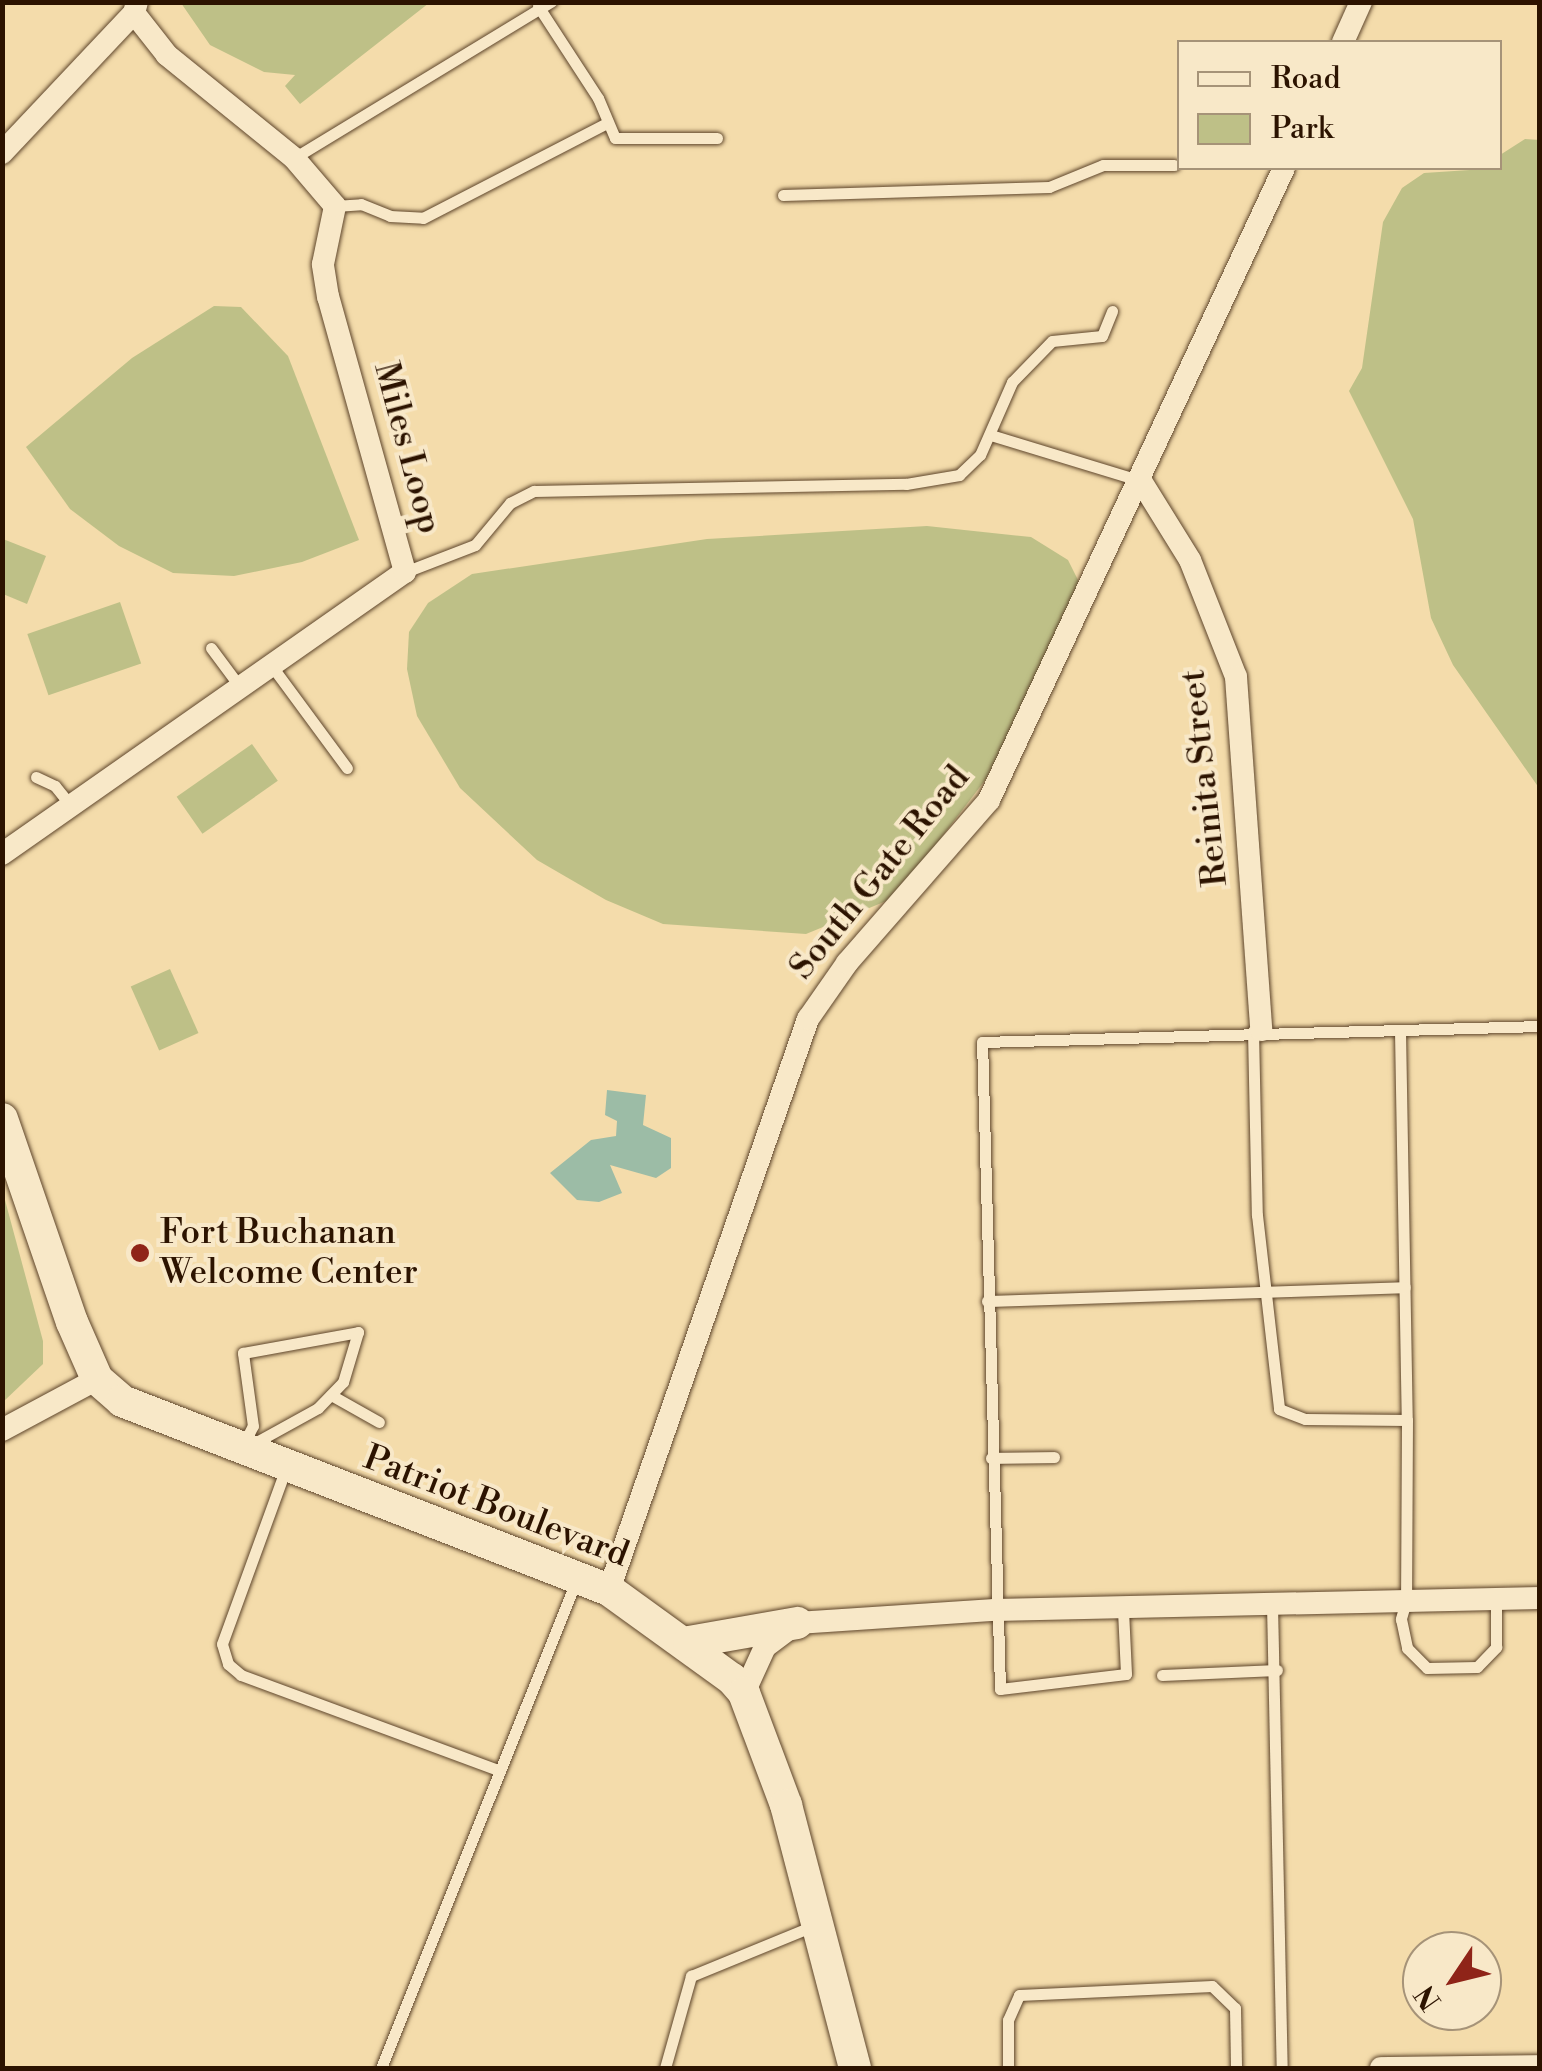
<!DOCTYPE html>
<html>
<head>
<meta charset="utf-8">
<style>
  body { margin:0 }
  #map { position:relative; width:1542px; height:2071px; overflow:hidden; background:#f4dcab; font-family:"Libre Bodoni",serif }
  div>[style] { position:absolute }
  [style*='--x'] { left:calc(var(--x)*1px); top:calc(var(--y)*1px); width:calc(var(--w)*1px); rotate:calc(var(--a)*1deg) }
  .green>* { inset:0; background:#bec087; transform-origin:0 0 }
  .water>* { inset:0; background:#9cbca6 }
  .roads { filter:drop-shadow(0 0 2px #5e452b) drop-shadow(0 0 2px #5e452b) }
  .lane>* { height:11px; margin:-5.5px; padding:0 5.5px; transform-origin:5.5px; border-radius:5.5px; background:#f8e8c8 }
  .street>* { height:22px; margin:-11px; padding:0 11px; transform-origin:11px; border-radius:11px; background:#f8e8c8 }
  .secondary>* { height:32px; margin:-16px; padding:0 16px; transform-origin:16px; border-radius:16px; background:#f8e8c8 }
  .dots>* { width:28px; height:28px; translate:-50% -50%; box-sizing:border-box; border:5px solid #f8e8c8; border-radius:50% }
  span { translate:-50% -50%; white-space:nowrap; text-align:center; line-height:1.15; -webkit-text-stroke:8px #f8e8c8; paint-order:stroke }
  .street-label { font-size:35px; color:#2c1300 }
  .poi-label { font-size:35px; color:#2c1300 }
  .left { translate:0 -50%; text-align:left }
  .frame { position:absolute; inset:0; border:5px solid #2c1300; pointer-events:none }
  .legend { position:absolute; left:1177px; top:40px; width:325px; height:130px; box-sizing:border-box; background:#f8e8c8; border:2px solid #a69378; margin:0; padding:12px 18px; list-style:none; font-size:30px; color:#2c1300 }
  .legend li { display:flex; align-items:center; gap:20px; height:50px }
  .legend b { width:50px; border:2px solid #a69378 }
  .north { position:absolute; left:1402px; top:1931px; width:100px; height:100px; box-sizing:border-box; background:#f8e8c8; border:2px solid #a69378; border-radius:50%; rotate:235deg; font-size:28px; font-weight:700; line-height:40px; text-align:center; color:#2c1300 }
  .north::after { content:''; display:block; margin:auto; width:35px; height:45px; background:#8f2418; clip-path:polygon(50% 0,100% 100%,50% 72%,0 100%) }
</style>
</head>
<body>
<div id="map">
  <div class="green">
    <div style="clip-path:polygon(181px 3px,429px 3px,300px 104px,285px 86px,295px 75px,264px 72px,210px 45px)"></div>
    <div style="clip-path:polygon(1525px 139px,1540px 140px,1539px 788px,1453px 665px,1431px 618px,1413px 519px,1349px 391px,1362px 368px,1383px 222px,1402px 188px,1424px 173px,1500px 168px,1500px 155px)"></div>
    <div style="clip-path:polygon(214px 306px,241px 307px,288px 356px,359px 540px,302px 562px,234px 576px,173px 573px,119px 546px,70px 509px,26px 447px,132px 358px)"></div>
    <div style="clip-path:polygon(927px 526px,1031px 537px,1068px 560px,1082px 588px,986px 779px,896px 897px,806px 934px,663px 924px,606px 900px,537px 860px,460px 788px,417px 716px,407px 669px,409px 632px,428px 603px,472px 574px,707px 539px)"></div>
    <div style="clip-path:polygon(3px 539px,46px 556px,27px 604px,3px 594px)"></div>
    <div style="left:120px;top:602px;width:65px;height:98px;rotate:71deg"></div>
    <div style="left:252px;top:744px;width:45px;height:92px;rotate:55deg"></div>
    <div style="left:170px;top:969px;width:70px;height:43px;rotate:66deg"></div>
    <div style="clip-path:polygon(2px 1189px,43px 1341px,43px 1364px,3px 1402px)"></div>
  </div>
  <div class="water">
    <div style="clip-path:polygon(607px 1090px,646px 1095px,643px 1125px,671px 1138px,671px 1168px,656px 1178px,610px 1165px,622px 1193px,599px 1202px,577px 1200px,550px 1173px,591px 1140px,616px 1136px,617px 1121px,605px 1115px)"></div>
  </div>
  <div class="roads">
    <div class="lane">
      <div style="--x:538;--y:6;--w:110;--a:56.9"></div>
      <div style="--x:598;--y:98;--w:43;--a:67"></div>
      <div style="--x:615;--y:138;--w:102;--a:0"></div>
      <div style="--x:294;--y:158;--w:301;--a:-31.3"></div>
      <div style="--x:783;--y:195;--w:266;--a:-1.7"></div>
      <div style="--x:1049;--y:187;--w:58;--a:-22.2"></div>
      <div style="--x:1103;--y:165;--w:71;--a:0"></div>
      <div style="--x:335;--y:206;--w:26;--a:-4"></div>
      <div style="--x:361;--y:204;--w:31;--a:22"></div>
      <div style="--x:390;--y:216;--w:33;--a:3"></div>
      <div style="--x:423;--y:218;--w:205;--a:-27.3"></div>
      <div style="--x:991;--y:435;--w:157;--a:17"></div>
      <div style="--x:405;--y:572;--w:75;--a:-21.1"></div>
      <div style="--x:475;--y:545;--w:55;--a:-50.2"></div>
      <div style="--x:510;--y:503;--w:27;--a:-27"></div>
      <div style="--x:534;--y:491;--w:372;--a:-1.1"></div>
      <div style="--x:906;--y:484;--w:54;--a:-9.6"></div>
      <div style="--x:959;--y:475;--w:29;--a:-44"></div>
      <div style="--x:980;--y:455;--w:80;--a:-66.3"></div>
      <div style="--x:1012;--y:382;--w:57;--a:-45.7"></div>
      <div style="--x:1052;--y:341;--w:50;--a:-5.7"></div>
      <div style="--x:1102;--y:336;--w:27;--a:-68"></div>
      <div style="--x:211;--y:648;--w:49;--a:53.4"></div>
      <div style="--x:271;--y:665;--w:128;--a:53.6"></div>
      <div style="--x:36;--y:777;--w:21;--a:25"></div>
      <div style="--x:55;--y:786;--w:26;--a:51"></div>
      <div style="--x:1253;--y:1031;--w:184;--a:88.8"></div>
      <div style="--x:1257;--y:1215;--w:195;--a:83.5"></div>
      <div style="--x:1279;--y:1409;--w:28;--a:21"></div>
      <div style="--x:1305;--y:1419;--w:102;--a:0.6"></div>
      <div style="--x:1400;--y:1031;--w:389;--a:89"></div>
      <div style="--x:1407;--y:1420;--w:181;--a:90.3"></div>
      <div style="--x:1406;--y:1601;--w:19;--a:106"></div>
      <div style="--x:1401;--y:1619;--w:30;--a:78"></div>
      <div style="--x:1407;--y:1648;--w:28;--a:45"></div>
      <div style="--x:1427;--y:1668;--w:50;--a:-1.1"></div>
      <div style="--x:1477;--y:1667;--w:28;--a:-46"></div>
      <div style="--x:1496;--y:1647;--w:48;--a:-90"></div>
      <div style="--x:987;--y:1301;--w:418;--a:-1.9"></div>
      <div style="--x:358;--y:1332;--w:52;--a:106.7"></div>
      <div style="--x:343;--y:1382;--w:36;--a:134"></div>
      <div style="--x:318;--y:1408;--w:89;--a:151.1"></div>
      <div style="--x:240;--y:1451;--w:28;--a:-63"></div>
      <div style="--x:253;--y:1426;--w:74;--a:-97.8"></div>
      <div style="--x:243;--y:1353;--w:117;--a:-10.3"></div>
      <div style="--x:331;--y:1395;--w:55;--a:29.4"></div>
      <div style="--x:991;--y:1458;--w:63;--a:-0.9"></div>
      <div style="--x:286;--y:1468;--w:187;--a:110"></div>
      <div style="--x:222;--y:1644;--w:21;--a:73"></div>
      <div style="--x:228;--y:1664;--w:17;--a:40"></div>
      <div style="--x:241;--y:1675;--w:276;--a:20.3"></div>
      <div style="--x:1272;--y:1604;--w:464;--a:88.8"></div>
      <div style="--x:1123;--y:1610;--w:64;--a:87.3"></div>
      <div style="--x:1126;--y:1674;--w:127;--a:173.2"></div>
      <div style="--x:1000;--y:1689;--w:647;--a:-91.59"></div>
      <div style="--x:982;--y:1042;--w:558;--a:-1.64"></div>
      <div style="--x:1162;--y:1675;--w:115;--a:-2.5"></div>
      <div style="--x:381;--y:2068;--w:525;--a:-68.18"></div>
      <div style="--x:665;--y:2068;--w:96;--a:-74.2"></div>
      <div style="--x:691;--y:1976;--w:132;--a:-22.3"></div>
      <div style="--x:1008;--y:2068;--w:48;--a:-90"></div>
      <div style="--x:1008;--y:2020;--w:27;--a:-66"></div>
      <div style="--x:1019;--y:1995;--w:193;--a:-2.7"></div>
      <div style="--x:1212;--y:1986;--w:32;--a:44"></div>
      <div style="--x:1235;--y:2008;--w:60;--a:89"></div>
    </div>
    <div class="street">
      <div style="--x:1343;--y:42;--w:44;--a:-65.8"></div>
      <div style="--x:2;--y:153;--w:192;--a:-46.7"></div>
      <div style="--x:1141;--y:481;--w:93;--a:58.2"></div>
      <div style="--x:1190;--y:560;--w:126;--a:68.5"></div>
      <div style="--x:1236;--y:677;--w:354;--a:85.9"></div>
      <div style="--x:2;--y:854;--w:492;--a:-35"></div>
      <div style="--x:405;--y:572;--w:286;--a:-105.6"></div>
      <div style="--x:328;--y:297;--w:33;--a:-99"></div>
      <div style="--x:323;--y:264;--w:59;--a:-78.3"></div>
      <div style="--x:335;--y:206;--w:63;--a:-130.5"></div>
      <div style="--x:294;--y:158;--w:164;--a:-141"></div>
      <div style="--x:167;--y:55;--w:53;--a:-128.2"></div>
      <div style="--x:134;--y:13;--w:11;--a:-75"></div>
      <div style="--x:2;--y:1430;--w:108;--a:-28.2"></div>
      <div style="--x:609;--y:1590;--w:605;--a:-70.79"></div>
      <div style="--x:808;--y:1019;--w:68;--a:-55.1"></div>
      <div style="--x:847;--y:963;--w:216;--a:-48.9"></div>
      <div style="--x:989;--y:800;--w:697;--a:-64.98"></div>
      <div style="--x:744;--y:1693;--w:51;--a:-65.5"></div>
      <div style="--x:765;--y:1647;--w:40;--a:-37"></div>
      <div style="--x:797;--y:1623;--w:198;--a:-3.8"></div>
      <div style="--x:995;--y:1610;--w:545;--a:-1.26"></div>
      <div style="--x:1381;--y:2068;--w:159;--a:-0.7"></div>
    </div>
    <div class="secondary">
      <div style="--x:2;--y:1119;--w:215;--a:71"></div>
      <div style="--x:72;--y:1322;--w:62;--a:66.3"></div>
      <div style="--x:97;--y:1379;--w:33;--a:41"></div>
      <div style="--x:122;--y:1401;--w:522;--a:21.21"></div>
      <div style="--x:609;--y:1590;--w:152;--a:35.9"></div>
      <div style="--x:732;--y:1679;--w:18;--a:49"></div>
      <div style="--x:744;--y:1693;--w:120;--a:69.4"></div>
      <div style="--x:786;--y:1805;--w:272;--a:75.3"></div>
      <div style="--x:689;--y:1642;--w:110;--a:-10"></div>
    </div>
  </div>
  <div class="dots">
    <div style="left:140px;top:1253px;background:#8f2418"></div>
  </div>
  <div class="street-label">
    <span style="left:407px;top:448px;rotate:75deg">Miles Loop</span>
    <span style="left:1205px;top:778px;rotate:-96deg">Reinita Street</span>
    <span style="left:880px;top:873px;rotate:-51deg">South Gate Road</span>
    <span style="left:496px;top:1507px;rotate:21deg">Patriot Boulevard</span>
  </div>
  <div class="poi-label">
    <span class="left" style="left:160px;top:1253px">Fort Buchanan<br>Welcome Center</span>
  </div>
  <div class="frame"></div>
  <ul class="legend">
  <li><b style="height:12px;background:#f8e8c8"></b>Road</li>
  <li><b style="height:28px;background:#bec087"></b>Park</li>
  </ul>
  <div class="north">N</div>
</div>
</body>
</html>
